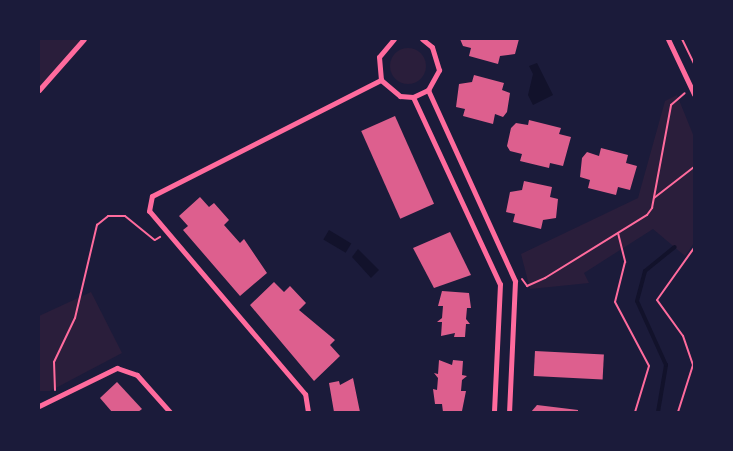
<!DOCTYPE html>
<html>
<head>
<meta charset="utf-8">
<style>
  body { margin:0 }
  #map { position:relative; width:733px; height:451px; overflow:hidden; background:#1b1b3a; font-family:"Titillium Web",sans-serif }
  div>[style] { position:absolute }
  [style*='--x'] { left:calc(var(--x)*1px); top:calc(var(--y)*1px); width:calc(var(--w)*1px); rotate:calc(var(--a)*1deg) }
  .green>* { inset:0; background:#2a1e3b }
  .round { border-radius:50% }
  .water>* { inset:0; background:#12122b; transform-origin:0 0 }
  .stream>* { height:4px; margin:-2px; padding:0 2px; transform-origin:2px; border-radius:2px; background:#12122b }
  .building>* { inset:0; background:#dd5f8e; transform-origin:0 0 }
  .path>* { height:2px; margin:-1px; padding:0 1px; transform-origin:1px; border-radius:1px; background:#ff6b9d }
  .minor>* { height:5px; margin:-2.5px; padding:0 2.5px; transform-origin:2.5px; border-radius:2.5px; background:#ff6b9d }
  span { translate:-50% -50%; white-space:nowrap; text-align:center; line-height:1.15; -webkit-text-stroke:5px #1b1b3a; paint-order:stroke }
  .frame { position:absolute; inset:0; border:40px solid #1b1b3a; pointer-events:none }
</style>
</head>
<body>
<div id="map">
  <div class="green">
    <div style="clip-path:polygon(39px 39px,84px 39px,39px 90px)"></div>
    <div class="round" style="left:390px;top:48px;width:36px;height:36px"></div>
    <div style="clip-path:polygon(677px 95px,694px 137px,694px 243px,685px 256px,653px 229px,584px 273px,589px 283px,530px 289px,521px 254px,638px 198px,665px 101px)"></div>
    <div style="clip-path:polygon(91px 292px,122px 353px,50px 391px,40px 391px,39px 316px)"></div>
  </div>
  <div class="water">
    <div style="clip-path:polygon(537px 63px,553px 95px,533px 105px,528px 95px,533px 74px,529px 66px)"></div>
    <div style="left:329px;top:230px;width:26px;height:11px;rotate:31deg"></div>
    <div style="clip-path:polygon(358px 249px,379px 270px,371px 278px,352px 257px)"></div>
  </div>
  <div class="stream">
    <div style="--x:658;--y:412;--w:48;--a:-80.3"></div>
    <div style="--x:666;--y:365;--w:70;--a:-114.4"></div>
    <div style="--x:637;--y:301;--w:31;--a:-75"></div>
    <div style="--x:645;--y:271;--w:38;--a:-39"></div>
  </div>
  <div class="building">
    <div style="clip-path:polygon(460px 39px,519px 39px,515px 54px,500px 56px,498px 64px,469px 56px,471px 48px,463px 46px)"></div>
    <div style="clip-path:polygon(474px 75px,504px 83px,502px 90px,510px 93px,507px 112px,503px 117px,495px 114px,493px 124px,463px 116px,465px 109px,456px 107px,459px 84px,472px 82px)"></div>
    <div style="left:395px;top:116px;width:96px;height:37px;rotate:66deg"></div>
    <div style="clip-path:polygon(529px 120px,561px 128px,559px 134px,571px 137px,563px 166px,550px 163px,549px 168px,520px 161px,522px 154px,510px 151px,507px 146px,511px 128px,516px 123px,528px 125px)"></div>
    <div style="clip-path:polygon(601px 148px,628px 155px,626px 163px,637px 166px,630px 190px,618px 187px,616px 195px,588px 188px,590px 180px,580px 177px,582px 158px,587px 152px,599px 156px)"></div>
    <div style="clip-path:polygon(524px 181px,552px 187px,550px 197px,558px 199px,556px 218px,543px 220px,541px 229px,513px 222px,515px 214px,506px 212px,510px 192px,522px 190px)"></div>
    <div style="clip-path:polygon(200px 197px,209px 207px,214px 203px,229px 220px,224px 225px,240px 243px,244px 239px,267px 273px,240px 296px,183px 230px,188px 226px,179px 216px)"></div>
    <div style="clip-path:polygon(450px 232px,471px 275px,434px 288px,413px 248px)"></div>
    <div style="clip-path:polygon(274px 282px,284px 292px,290px 286px,306px 303px,299px 310px,335px 340px,330px 345px,340px 356px,314px 381px,250px 305px)"></div>
    <div style="clip-path:polygon(442px 291px,469px 293px,471px 308px,467px 308px,466px 319px,470px 324px,466px 324px,465px 337px,454px 337px,455px 333px,441px 336px,442px 322px,437px 322px,442px 318px,443px 306px,438px 306px)"></div>
    <div style="left:535px;top:351px;width:69px;height:25px;rotate:3deg"></div>
    <div style="clip-path:polygon(439px 360px,452px 365px,453px 360px,463px 361px,462px 375px,467px 376px,462px 380px,461px 391px,466px 391px,462px 411px,443px 412px,442px 404px,435px 404px,433px 389px,437px 390px,438px 378px,434px 373px,438px 374px)"></div>
    <div style="clip-path:polygon(353px 378px,360px 412px,334px 412px,329px 383px,339px 381px,340px 385px)"></div>
    <div style="clip-path:polygon(117px 382px,142px 409px,138px 412px,112px 412px,100px 398px)"></div>
    <div style="clip-path:polygon(537px 405px,578px 410px,578px 412px,531px 412px)"></div>
  </div>
  <div class="path">
    <div style="--x:682;--y:39;--w:28;--a:64"></div>
    <div style="--x:654;--y:198;--w:51;--a:-37.8"></div>
    <div style="--x:618;--y:233;--w:30;--a:76"></div>
    <div style="--x:625;--y:262;--w:41;--a:104"></div>
    <div style="--x:615;--y:302;--w:72;--a:62"></div>
    <div style="--x:649;--y:366;--w:48;--a:106.9"></div>
    <div style="--x:522;--y:279;--w:9;--a:54"></div>
    <div style="--x:527;--y:286;--w:20;--a:-24"></div>
    <div style="--x:545;--y:278;--w:120;--a:-31.7"></div>
    <div style="--x:647;--y:215;--w:9;--a:-54"></div>
    <div style="--x:652;--y:208;--w:105;--a:-79.5"></div>
    <div style="--x:671;--y:105;--w:18;--a:-41"></div>
    <div style="--x:55;--y:390;--w:28;--a:-92"></div>
    <div style="--x:54;--y:362;--w:49;--a:-64.5"></div>
    <div style="--x:75;--y:318;--w:96;--a:-76.7"></div>
    <div style="--x:97;--y:225;--w:14;--a:-39"></div>
    <div style="--x:108;--y:216;--w:17;--a:0"></div>
    <div style="--x:125;--y:216;--w:38;--a:39"></div>
    <div style="--x:155;--y:240;--w:6;--a:-31"></div>
    <div style="--x:678;--y:412;--w:49;--a:-72.3"></div>
    <div style="--x:693;--y:365;--w:31;--a:-109"></div>
    <div style="--x:683;--y:336;--w:44;--a:-125.8"></div>
    <div style="--x:657;--y:300;--w:64;--a:-54.6"></div>
  </div>
  <div class="minor">
    <div style="--x:394;--y:39;--w:23;--a:130"></div>
    <div style="--x:379;--y:57;--w:23;--a:85"></div>
    <div style="--x:381;--y:80;--w:25;--a:40"></div>
    <div style="--x:400;--y:96;--w:13;--a:4"></div>
    <div style="--x:413;--y:97;--w:17;--a:-25"></div>
    <div style="--x:428;--y:90;--w:23;--a:-61"></div>
    <div style="--x:439;--y:70;--w:24;--a:-107"></div>
    <div style="--x:432;--y:47;--w:13;--a:-141"></div>
    <div style="--x:668;--y:39;--w:61;--a:64.7"></div>
    <div style="--x:39;--y:90;--w:68;--a:-48.6"></div>
    <div style="--x:428;--y:90;--w:210;--a:65.5"></div>
    <div style="--x:515;--y:281;--w:131;--a:92.6"></div>
    <div style="--x:413;--y:97;--w:206;--a:65.1"></div>
    <div style="--x:500;--y:284;--w:128;--a:92.7"></div>
    <div style="--x:39;--y:406;--w:87;--a:-26"></div>
    <div style="--x:117;--y:368;--w:21;--a:19"></div>
    <div style="--x:137;--y:375;--w:50;--a:48.3"></div>
    <div style="--x:308;--y:412;--w:18;--a:-99"></div>
    <div style="--x:305;--y:394;--w:240;--a:-130.4"></div>
    <div style="--x:149;--y:211;--w:15;--a:-79"></div>
    <div style="--x:152;--y:196;--w:257;--a:-26.9"></div>
  </div>
  <div class="frame"></div>
</div>
</body>
</html>
